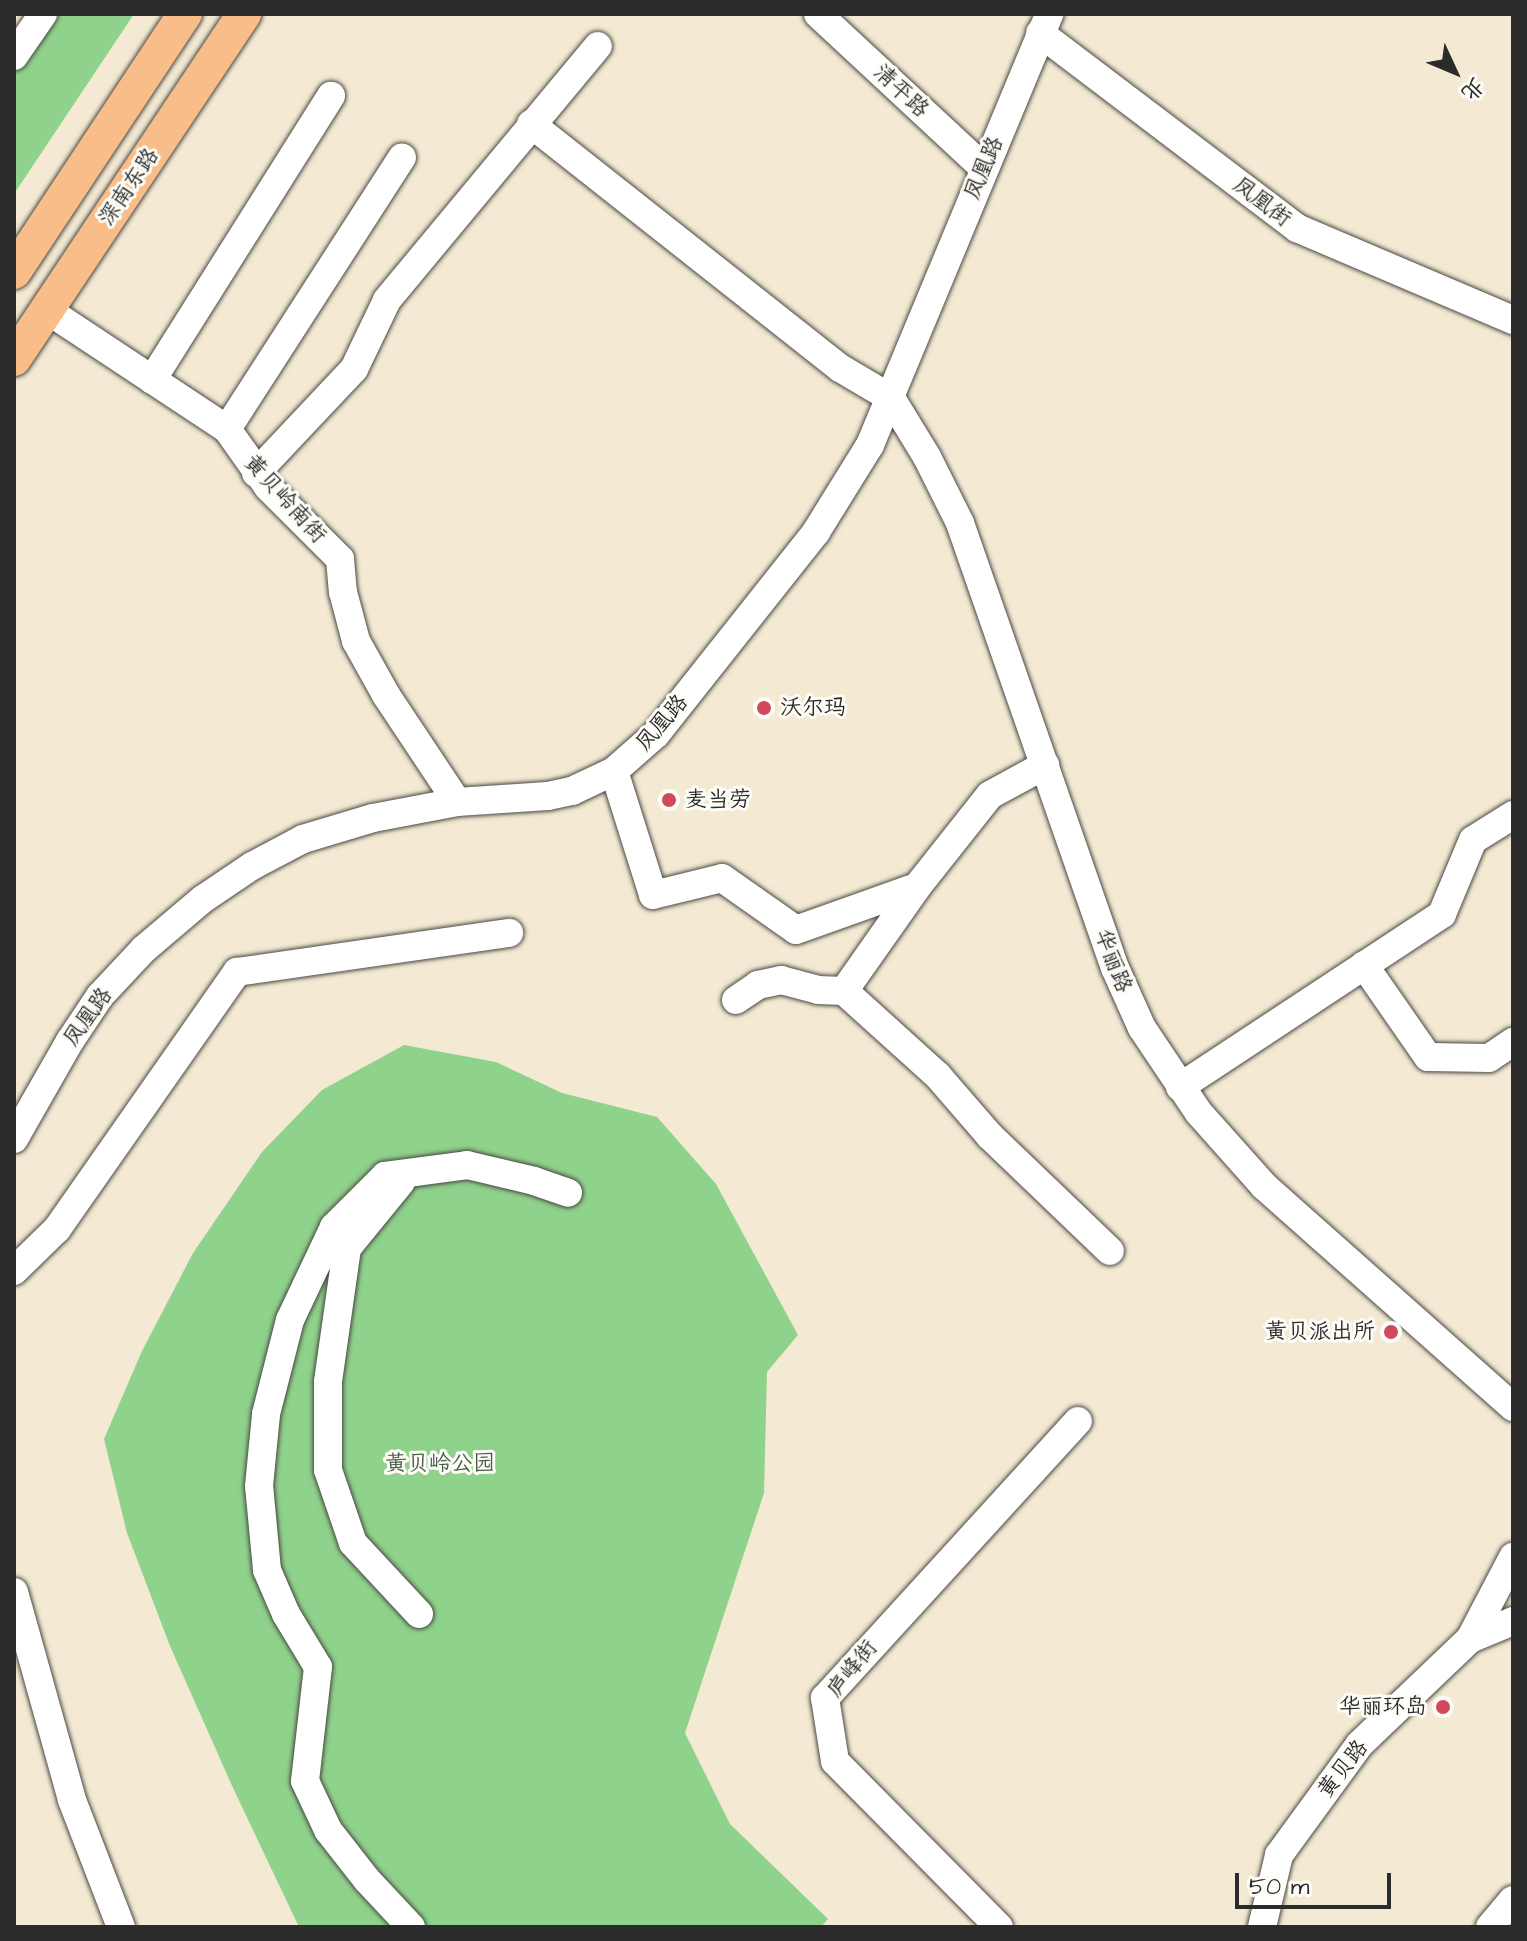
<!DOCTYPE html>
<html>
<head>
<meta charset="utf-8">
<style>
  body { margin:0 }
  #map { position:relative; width:1527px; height:1941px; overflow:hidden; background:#f4ead3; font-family:"Architects Daughter","LXGW WenKai TC",sans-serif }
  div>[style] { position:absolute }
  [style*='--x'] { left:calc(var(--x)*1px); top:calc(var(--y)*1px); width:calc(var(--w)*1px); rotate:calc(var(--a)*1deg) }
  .green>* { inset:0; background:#8fd28b }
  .roads { filter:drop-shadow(0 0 2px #494844) drop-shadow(0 0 2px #494844) }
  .minor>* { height:28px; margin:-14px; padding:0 14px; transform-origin:14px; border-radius:14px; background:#fff }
  .major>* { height:34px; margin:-17px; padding:0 17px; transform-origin:17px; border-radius:17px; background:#f8bd89 }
  .dots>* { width:22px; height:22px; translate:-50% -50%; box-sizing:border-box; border:4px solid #fdfcf7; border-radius:50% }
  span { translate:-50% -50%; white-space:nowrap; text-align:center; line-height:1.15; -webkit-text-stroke:6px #fdfcf7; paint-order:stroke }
  .street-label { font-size:22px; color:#2b2b2b }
  .poi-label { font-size:22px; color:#2b2b2b }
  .left { translate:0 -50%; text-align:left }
  .right { translate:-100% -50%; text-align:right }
  .park-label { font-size:22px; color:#495d48 }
  .frame { position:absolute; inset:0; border:16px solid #2b2b2b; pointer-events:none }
  .north { position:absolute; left:1415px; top:32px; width:80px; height:80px; -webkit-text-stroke:6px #fdfcf7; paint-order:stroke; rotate:134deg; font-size:22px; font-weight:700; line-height:32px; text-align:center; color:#2b2b2b }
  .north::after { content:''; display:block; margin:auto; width:28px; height:36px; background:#2b2b2b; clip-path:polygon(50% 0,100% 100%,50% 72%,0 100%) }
  .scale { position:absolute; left:1235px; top:1873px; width:156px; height:36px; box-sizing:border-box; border:4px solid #2b2b2b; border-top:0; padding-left:10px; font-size:24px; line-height:28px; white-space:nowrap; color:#2b2b2b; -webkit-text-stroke:6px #fdfcf7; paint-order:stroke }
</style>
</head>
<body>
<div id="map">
  <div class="green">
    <div style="clip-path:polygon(40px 14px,134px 14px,14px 194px,14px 53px)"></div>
    <div style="clip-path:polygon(404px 1045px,496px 1062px,562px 1093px,657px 1117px,716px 1184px,798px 1335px,767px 1372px,764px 1493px,685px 1733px,730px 1824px,828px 1919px,821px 1927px,299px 1927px,233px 1788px,170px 1646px,127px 1533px,104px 1439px,142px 1351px,193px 1253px,262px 1152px,322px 1090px)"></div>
  </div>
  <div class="roads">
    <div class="minor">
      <div style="--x:818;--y:14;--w:226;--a:42.9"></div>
      <div style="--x:1040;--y:33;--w:323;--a:37.2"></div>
      <div style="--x:1297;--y:228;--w:235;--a:23.1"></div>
      <div style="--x:14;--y:56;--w:51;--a:-55.4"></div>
      <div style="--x:531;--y:124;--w:394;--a:38.3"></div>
      <div style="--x:840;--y:368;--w:59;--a:30.5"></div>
      <div style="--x:891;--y:398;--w:69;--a:58.6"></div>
      <div style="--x:927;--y:457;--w:74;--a:63.4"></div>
      <div style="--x:960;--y:523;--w:471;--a:70.8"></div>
      <div style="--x:1115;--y:968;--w:66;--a:65.8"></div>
      <div style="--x:1142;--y:1028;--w:102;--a:56.2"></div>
      <div style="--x:1199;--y:1113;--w:98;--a:48.3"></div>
      <div style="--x:1264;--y:1186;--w:333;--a:41.6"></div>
      <div style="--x:47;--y:310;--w:216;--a:33.5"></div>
      <div style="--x:227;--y:429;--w:71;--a:54.7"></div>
      <div style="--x:268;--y:487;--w:102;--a:45"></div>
      <div style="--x:340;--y:559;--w:33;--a:85"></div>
      <div style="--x:343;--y:592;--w:51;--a:75.1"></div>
      <div style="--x:356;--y:641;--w:62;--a:60.9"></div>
      <div style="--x:386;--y:695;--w:128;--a:56.4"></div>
      <div style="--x:152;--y:380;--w:336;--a:-57.8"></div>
      <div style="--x:227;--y:429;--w:323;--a:-57.2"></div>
      <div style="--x:256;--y:473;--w:143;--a:-46.7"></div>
      <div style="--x:354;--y:369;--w:76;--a:-64.4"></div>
      <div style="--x:387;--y:300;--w:330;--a:-50.3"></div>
      <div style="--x:614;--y:771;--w:130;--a:72.5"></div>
      <div style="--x:653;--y:895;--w:71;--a:-13.8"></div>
      <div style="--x:722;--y:878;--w:90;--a:35.1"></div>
      <div style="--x:796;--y:930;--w:128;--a:-19.6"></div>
      <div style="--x:1364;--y:965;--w:112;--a:55.2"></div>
      <div style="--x:1428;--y:1057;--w:61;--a:0.9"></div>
      <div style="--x:1489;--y:1058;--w:29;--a:-34"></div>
      <div style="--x:844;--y:991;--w:127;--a:-54.9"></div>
      <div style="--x:917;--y:887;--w:117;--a:-51.6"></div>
      <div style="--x:990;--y:795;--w:63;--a:-28.6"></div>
      <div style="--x:736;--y:1000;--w:27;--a:-34"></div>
      <div style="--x:758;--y:985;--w:24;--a:-12"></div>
      <div style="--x:781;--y:980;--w:38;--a:15"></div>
      <div style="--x:818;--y:990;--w:26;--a:2"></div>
      <div style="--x:844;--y:991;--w:127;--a:42.1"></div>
      <div style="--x:938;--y:1076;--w:79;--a:49.1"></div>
      <div style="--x:990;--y:1136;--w:166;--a:43.8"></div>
      <div style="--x:1180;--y:1087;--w:314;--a:-33.4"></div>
      <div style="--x:1442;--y:914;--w:80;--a:-67.3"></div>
      <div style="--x:1473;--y:840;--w:47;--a:-32"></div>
      <div style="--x:14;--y:1139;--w:113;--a:-60.3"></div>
      <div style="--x:70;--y:1041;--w:54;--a:-56.3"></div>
      <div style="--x:100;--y:996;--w:64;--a:-46.9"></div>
      <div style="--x:144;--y:949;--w:77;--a:-40.3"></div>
      <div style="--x:203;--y:899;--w:59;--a:-34"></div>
      <div style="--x:252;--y:866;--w:58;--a:-27.9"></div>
      <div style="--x:303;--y:839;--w:73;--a:-16.7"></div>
      <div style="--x:373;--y:818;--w:86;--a:-10.8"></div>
      <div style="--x:457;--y:802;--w:91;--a:-3.8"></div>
      <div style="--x:548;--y:796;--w:25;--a:-12"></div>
      <div style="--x:572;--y:791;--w:47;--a:-25.5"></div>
      <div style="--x:614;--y:771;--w:56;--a:-41.4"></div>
      <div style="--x:656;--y:734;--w:258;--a:-51.6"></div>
      <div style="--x:816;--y:532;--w:102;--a:-58.2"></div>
      <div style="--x:870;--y:445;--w:467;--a:-67.4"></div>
      <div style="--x:401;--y:1182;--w:85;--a:129.3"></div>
      <div style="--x:347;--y:1248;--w:135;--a:98.1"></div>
      <div style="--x:328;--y:1382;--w:88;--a:90"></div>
      <div style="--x:328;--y:1470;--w:77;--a:71.1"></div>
      <div style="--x:353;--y:1543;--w:97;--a:47.1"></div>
      <div style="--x:14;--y:1271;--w:60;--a:-44.3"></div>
      <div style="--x:57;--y:1229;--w:314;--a:-55"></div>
      <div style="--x:237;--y:972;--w:275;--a:-8.2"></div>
      <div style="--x:14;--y:1592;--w:216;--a:74.4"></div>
      <div style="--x:72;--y:1800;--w:136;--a:68.9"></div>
      <div style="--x:1470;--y:1639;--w:47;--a:-22.7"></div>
      <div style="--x:411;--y:1927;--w:64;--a:-133.1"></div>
      <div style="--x:367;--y:1880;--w:63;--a:-128"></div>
      <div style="--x:328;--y:1830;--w:54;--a:-115.1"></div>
      <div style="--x:305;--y:1781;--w:115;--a:-83.5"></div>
      <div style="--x:318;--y:1667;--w:62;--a:-121.1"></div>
      <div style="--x:286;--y:1614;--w:48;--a:-113.4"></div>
      <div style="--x:267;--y:1570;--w:84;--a:-95.4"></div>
      <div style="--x:259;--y:1486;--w:72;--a:-84.4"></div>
      <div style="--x:266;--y:1414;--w:97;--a:-75.7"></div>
      <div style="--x:290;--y:1320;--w:103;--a:-64.7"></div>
      <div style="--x:334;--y:1227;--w:72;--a:-45"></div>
      <div style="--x:385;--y:1176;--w:83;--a:-7.6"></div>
      <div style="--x:467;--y:1165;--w:69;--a:13.4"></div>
      <div style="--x:534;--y:1181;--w:36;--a:19"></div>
      <div style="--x:999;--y:1927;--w:233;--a:-134.7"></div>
      <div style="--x:835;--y:1761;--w:64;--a:-99"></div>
      <div style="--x:825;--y:1698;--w:375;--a:-47.6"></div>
      <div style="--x:1262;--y:1927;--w:74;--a:-76.7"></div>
      <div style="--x:1279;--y:1855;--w:137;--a:-53.9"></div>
      <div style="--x:1360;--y:1744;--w:152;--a:-43.7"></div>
      <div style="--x:1470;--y:1639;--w:93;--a:-62.3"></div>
      <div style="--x:1490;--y:1927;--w:35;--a:-50"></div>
    </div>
    <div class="major">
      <div style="--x:14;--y:272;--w:310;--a:-56.5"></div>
      <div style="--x:14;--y:359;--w:415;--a:-56.3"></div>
    </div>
  </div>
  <div class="dots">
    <div style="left:764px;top:708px;background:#d1495b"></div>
    <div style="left:669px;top:800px;background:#d1495b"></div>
    <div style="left:1391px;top:1332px;background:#d1495b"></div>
    <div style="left:1443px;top:1707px;background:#d1495b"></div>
  </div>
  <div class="street-label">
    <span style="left:901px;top:91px;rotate:43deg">清平路</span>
    <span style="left:984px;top:168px;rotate:-67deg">凤凰路</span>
    <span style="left:129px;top:187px;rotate:-56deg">深南东路</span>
    <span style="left:1262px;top:202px;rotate:37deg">凤凰街</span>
    <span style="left:285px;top:499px;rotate:48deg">黄贝岭南街</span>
    <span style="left:662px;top:723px;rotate:-49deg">凤凰路</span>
    <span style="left:1113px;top:961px;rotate:69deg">华丽路</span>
    <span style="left:88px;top:1017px;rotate:-54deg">凤凰路</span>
    <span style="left:852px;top:1669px;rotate:-51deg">庐峰街</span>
    <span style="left:1343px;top:1769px;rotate:-52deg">黄贝路</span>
  </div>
  <div class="poi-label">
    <span class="left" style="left:780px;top:708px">沃尔玛</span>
    <span class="left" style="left:685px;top:800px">麦当劳</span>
    <span class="right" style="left:1375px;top:1332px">黄贝派出所</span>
    <span class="right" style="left:1427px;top:1707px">华丽环岛</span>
  </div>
  <div class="park-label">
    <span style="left:440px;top:1464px">黄贝岭公园</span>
  </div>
  <div class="frame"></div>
  <div class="north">北</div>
  <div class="scale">50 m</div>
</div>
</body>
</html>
